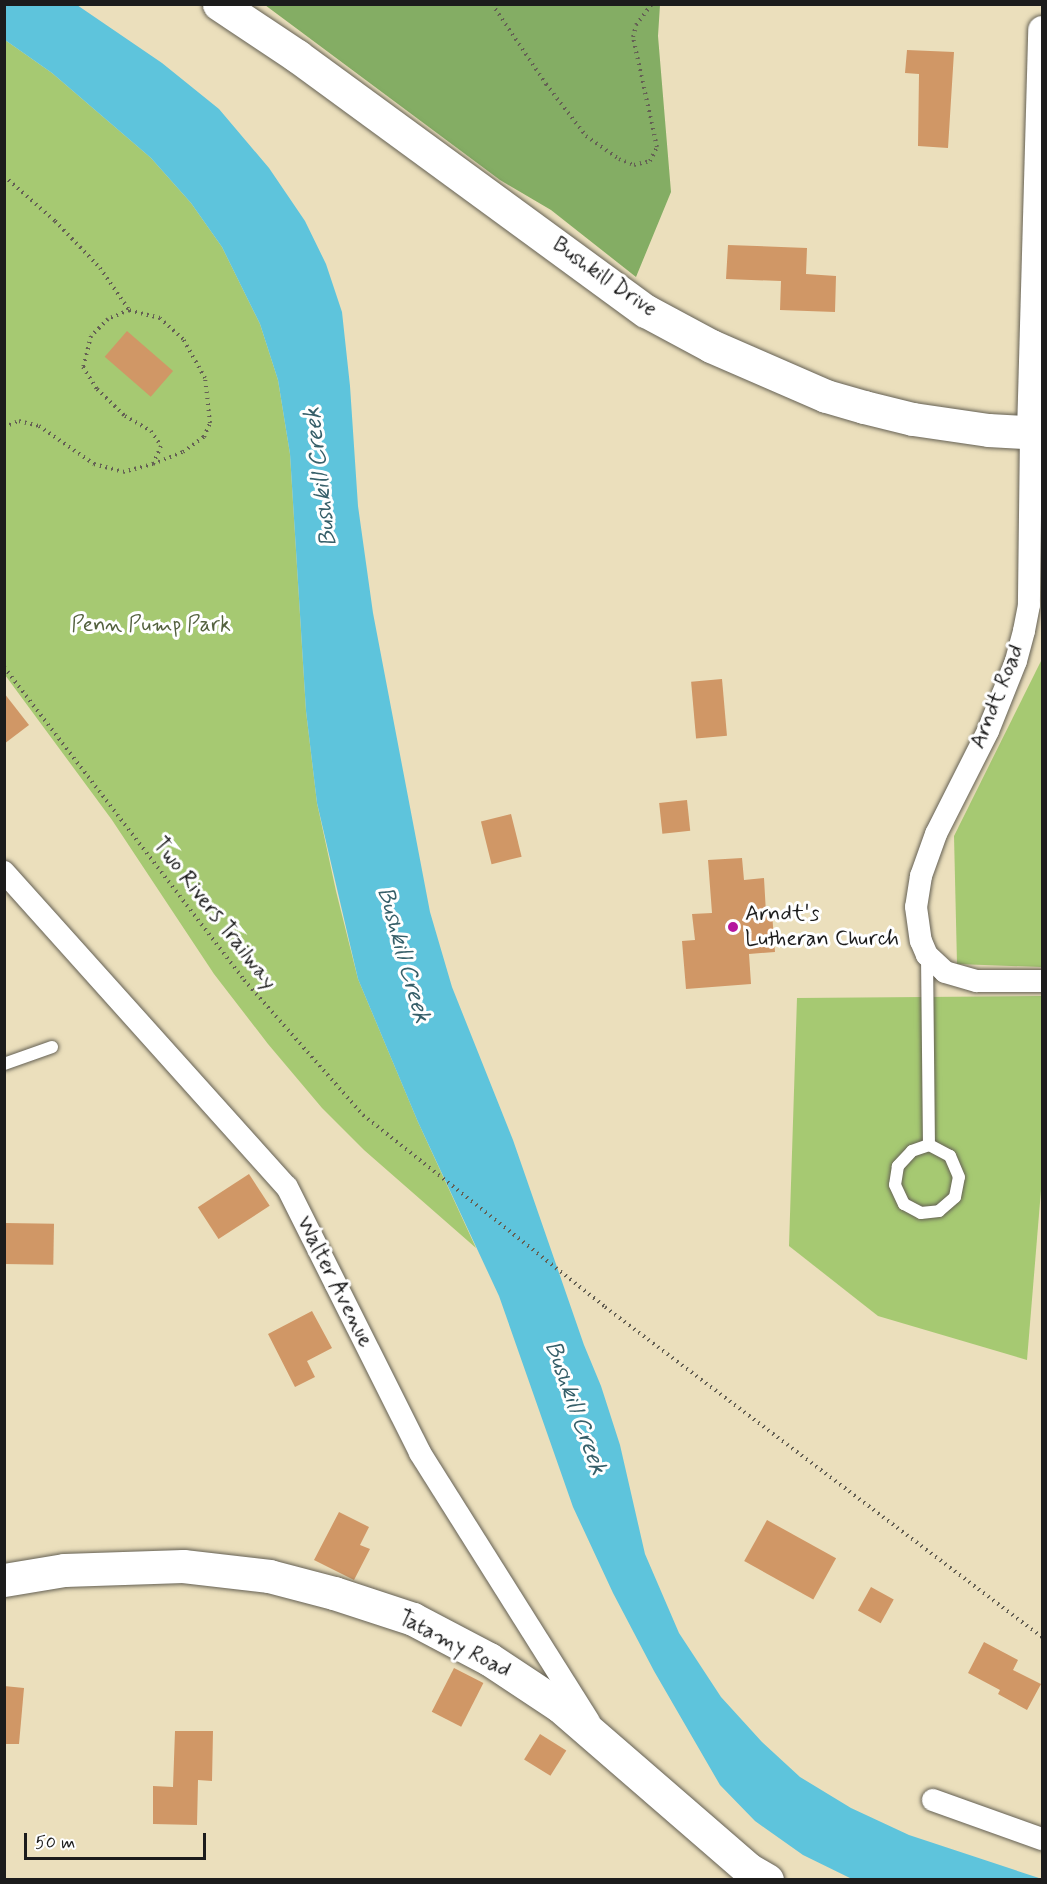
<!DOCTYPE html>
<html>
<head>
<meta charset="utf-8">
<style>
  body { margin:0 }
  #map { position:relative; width:1047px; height:1884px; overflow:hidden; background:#ebdfbc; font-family:Mynerve,sans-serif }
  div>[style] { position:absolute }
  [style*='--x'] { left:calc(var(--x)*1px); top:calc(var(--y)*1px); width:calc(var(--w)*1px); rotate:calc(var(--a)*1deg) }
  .green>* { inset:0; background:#a6c972 }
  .forest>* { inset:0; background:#84ad64 }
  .water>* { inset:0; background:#5ec4dc }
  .building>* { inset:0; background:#d09766; transform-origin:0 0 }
  .path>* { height:4px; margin-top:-2px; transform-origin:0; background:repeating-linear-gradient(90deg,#646054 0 1.5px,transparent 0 6px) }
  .roads { filter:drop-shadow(0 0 2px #646054) drop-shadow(0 0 2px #646054) }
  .service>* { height:12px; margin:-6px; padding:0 6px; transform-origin:6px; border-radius:6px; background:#fff }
  .minor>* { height:22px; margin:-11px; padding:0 11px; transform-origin:11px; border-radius:11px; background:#fff }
  .tertiary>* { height:28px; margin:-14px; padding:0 14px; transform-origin:14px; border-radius:14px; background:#fff }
  .secondary>* { height:33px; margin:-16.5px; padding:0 16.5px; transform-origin:16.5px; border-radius:16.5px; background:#fff }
  .dots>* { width:16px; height:16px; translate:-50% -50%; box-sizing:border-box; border:3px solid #fff; border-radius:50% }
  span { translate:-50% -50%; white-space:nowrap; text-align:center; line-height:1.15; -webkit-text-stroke:6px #fff; paint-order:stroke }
  .street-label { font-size:22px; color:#1c1c1c }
  .park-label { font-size:22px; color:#53613e }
  .poi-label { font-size:22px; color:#1c1c1c }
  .left { translate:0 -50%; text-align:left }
  .water-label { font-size:24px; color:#365f69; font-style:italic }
  .frame { position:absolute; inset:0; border:6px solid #1c1c1c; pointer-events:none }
  .scale { position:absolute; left:24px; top:1833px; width:182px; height:27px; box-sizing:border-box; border:3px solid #1c1c1c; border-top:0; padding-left:8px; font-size:18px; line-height:21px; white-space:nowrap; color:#1c1c1c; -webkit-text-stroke:4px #fff; paint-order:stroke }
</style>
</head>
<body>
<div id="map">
  <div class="green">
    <div style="clip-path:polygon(5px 40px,52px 73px,151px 158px,191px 203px,222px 247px,260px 324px,278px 380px,290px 454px,306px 711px,317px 803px,336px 891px,358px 979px,418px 1122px,476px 1248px,364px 1150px,322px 1108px,268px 1044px,214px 974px,112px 820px,5px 675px)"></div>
    <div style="clip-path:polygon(1042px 659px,1042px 967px,957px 964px,954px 836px)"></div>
    <div style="clip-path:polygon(1042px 996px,1042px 1178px,1027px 1360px,878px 1316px,789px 1246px,797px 998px)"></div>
  </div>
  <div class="forest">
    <div style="clip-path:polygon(265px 5px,660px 5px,658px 36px,671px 192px,636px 277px,551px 210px,500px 180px)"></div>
  </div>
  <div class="water">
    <div style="clip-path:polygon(5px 4px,77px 5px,162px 63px,219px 109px,269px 168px,305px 221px,326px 264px,342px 312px,350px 386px,358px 506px,373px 613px,430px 912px,452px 987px,513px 1140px,584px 1345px,601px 1386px,620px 1445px,645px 1554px,679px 1633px,721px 1697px,762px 1742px,800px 1777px,851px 1808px,909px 1835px,1042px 1879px,852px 1879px,803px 1855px,755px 1821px,720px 1785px,654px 1671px,613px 1593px,573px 1507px,499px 1296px,418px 1122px,358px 979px,317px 803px,306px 711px,290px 454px,278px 380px,260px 324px,222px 247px,191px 203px,151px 158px,52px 73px,5px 40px)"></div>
  </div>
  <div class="building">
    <div style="clip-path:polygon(907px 50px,954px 52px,948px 148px,918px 146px,919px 74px,905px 73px)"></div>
    <div style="clip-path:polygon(728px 245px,807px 248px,806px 274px,836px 276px,835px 312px,780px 310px,781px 281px,726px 279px)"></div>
    <div style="left:127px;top:331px;width:61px;height:34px;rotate:41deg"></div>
    <div style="left:722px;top:679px;width:57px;height:31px;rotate:85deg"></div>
    <div style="clip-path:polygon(4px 693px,29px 725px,4px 744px)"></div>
    <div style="left:687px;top:800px;width:31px;height:28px;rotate:84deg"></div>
    <div style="left:511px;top:814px;width:44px;height:31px;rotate:76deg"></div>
    <div style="clip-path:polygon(742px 858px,744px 880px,764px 878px,766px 913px,772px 913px,775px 952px,749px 954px,751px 984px,686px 989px,682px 941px,695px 940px,692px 914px,712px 913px,708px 860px)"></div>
    <div style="left:249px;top:1174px;width:38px;height:61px;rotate:57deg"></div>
    <div style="left:4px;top:1223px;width:50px;height:41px;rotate:1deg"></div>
    <div style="clip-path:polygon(312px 1311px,332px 1348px,307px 1361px,315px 1377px,295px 1387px,268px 1334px)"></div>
    <div style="clip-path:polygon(339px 1512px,369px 1527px,360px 1545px,370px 1549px,354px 1580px,314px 1560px)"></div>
    <div style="left:767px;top:1520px;width:79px;height:47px;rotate:29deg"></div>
    <div style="left:871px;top:1587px;width:26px;height:27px;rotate:29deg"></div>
    <div style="clip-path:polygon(984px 1642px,1018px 1660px,1013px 1670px,1041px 1684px,1027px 1710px,998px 1694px,1000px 1690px,968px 1673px)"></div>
    <div style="left:454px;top:1668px;width:33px;height:49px;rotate:27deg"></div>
    <div style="clip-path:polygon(4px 1686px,24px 1688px,19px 1744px,4px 1744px)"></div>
    <div style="clip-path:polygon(175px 1731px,213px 1731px,212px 1781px,198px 1780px,197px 1825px,153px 1824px,153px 1786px,173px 1787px)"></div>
    <div style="left:540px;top:1734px;width:31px;height:30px;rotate:32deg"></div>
  </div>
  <div class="path">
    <div style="--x:492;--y:4;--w:97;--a:56"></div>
    <div style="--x:546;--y:84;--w:66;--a:52.4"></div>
    <div style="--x:586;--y:136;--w:40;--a:34.9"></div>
    <div style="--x:619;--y:159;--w:16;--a:22"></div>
    <div style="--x:634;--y:165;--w:16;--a:-14"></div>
    <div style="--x:650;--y:161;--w:16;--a:-63"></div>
    <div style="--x:657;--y:147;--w:113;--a:-102.3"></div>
    <div style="--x:633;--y:37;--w:12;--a:-76"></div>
    <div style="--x:636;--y:25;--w:26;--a:-53"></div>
    <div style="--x:4;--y:176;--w:68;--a:41.4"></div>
    <div style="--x:55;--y:221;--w:65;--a:46.2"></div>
    <div style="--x:100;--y:268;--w:51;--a:55.4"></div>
    <div style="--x:4;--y:427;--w:16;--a:-22"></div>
    <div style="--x:19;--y:421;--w:21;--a:14"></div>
    <div style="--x:39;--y:426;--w:67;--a:34.6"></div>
    <div style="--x:94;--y:464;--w:30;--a:15"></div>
    <div style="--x:123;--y:472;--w:31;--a:-15"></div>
    <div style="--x:153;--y:464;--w:32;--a:-22"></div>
    <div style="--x:183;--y:452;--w:26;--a:-36"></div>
    <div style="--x:204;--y:437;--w:15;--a:-67"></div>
    <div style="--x:210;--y:423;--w:45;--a:-96.3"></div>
    <div style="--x:205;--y:378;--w:45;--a:-119.4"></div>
    <div style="--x:183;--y:339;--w:31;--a:-138"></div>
    <div style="--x:160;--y:318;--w:32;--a:-166"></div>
    <div style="--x:129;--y:310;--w:23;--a:157"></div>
    <div style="--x:108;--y:319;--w:24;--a:135"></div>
    <div style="--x:91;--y:336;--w:32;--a:104"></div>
    <div style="--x:83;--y:367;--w:26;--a:58"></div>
    <div style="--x:97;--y:389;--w:39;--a:44"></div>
    <div style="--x:125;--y:416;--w:30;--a:30"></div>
    <div style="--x:151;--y:431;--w:18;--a:56"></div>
    <div style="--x:161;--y:446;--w:20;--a:114"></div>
    <div style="--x:4;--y:667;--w:394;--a:52.5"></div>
    <div style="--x:244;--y:980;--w:180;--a:48.6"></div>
    <div style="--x:363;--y:1115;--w:309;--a:38.4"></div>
    <div style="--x:605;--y:1307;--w:548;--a:37.06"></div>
  </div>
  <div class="roads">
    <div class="service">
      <div style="--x:927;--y:956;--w:189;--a:89.4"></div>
      <div style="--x:929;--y:1145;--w:18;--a:161"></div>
      <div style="--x:912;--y:1151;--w:21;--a:133"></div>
      <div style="--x:898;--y:1166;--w:19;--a:99"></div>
      <div style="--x:895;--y:1185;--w:21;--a:65"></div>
      <div style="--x:904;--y:1204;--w:19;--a:28"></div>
      <div style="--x:921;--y:1213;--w:18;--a:-6"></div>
      <div style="--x:939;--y:1211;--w:21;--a:-41"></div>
      <div style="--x:955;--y:1197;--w:20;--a:-79"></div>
      <div style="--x:959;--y:1177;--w:23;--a:-113"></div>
      <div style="--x:950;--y:1156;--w:24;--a:-152"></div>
      <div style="--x:4;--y:1064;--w:51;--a:-19.5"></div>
    </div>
    <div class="minor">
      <div style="--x:1031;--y:433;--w:172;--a:90.7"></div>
      <div style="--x:1029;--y:605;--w:26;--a:101"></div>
      <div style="--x:1024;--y:631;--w:31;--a:105"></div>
      <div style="--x:1016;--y:661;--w:75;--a:111.8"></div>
      <div style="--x:988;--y:731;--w:115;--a:116.8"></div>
      <div style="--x:936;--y:834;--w:45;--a:109.7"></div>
      <div style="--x:921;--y:876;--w:31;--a:99"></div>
      <div style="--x:916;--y:907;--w:34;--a:82"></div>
      <div style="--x:921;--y:941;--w:15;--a:67"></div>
      <div style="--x:927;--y:955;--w:25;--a:43"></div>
      <div style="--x:945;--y:972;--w:33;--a:16"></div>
      <div style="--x:977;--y:981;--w:65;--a:0"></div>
      <div style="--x:4;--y:872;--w:423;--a:48.1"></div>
      <div style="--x:287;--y:1187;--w:297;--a:63.4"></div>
      <div style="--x:420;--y:1453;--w:317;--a:57.8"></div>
      <div style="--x:933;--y:1800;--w:116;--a:19.7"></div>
    </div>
    <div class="tertiary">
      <div style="--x:1031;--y:433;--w:403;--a:-88.4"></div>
    </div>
    <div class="secondary">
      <div style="--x:219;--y:4;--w:94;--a:33.7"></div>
      <div style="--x:297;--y:56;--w:432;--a:36.2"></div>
      <div style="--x:646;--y:311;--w:74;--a:28.3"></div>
      <div style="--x:711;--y:346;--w:125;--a:23.5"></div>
      <div style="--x:826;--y:396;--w:40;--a:16"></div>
      <div style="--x:864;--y:407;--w:50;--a:13.8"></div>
      <div style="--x:913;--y:419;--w:76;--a:8.3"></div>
      <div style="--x:988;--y:430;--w:54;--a:3.2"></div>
      <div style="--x:4;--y:1580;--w:61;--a:-9.5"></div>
      <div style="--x:64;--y:1570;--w:119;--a:-1.9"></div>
      <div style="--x:183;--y:1566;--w:87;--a:6.6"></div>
      <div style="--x:269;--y:1576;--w:67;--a:14.7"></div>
      <div style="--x:334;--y:1593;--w:83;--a:18.2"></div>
      <div style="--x:413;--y:1619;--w:86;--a:27.8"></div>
      <div style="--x:489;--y:1659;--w:85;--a:33.5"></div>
      <div style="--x:560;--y:1706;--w:249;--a:40.9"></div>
      <div style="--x:748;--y:1869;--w:22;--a:30"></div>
    </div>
  </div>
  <div class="dots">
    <div style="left:733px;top:927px;background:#b5179e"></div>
  </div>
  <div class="street-label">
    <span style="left:604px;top:278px;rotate:35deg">Bushkill Drive</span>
    <span style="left:998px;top:697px;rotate:-68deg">Arndt Road</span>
    <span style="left:214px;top:914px;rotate:52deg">Two Rivers Trailway</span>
    <span style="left:334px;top:1282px;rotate:63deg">Walter Avenue</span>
    <span style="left:454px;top:1645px;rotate:27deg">Tatamy Road</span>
  </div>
  <div class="park-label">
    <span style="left:151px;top:626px">Penn Pump Park</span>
  </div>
  <div class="poi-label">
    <span class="left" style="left:745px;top:927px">Arndt's<br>Lutheran Church</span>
  </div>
  <div class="water-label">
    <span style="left:321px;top:477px;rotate:-97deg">Bushkill Creek</span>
    <span style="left:403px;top:955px;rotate:74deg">Bushkill Creek</span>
    <span style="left:575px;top:1408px;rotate:70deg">Bushkill Creek</span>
  </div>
  <div class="frame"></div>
  <div class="scale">50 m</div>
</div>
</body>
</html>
